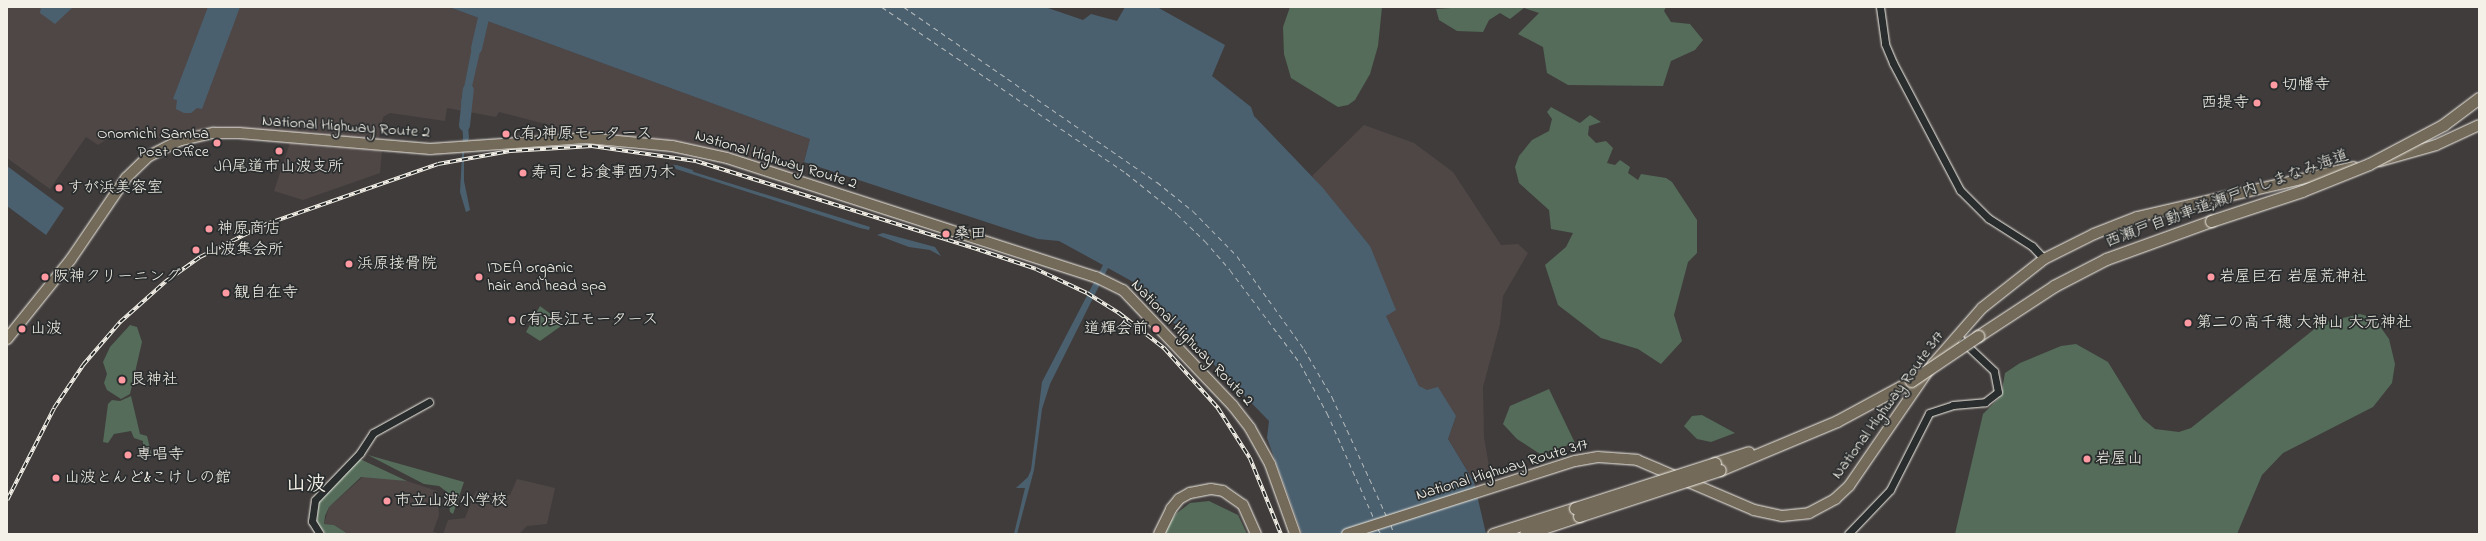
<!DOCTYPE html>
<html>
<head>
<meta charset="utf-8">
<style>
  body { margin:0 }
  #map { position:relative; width:2486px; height:541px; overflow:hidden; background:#403c3c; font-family:"Indie Flower","Klee One",sans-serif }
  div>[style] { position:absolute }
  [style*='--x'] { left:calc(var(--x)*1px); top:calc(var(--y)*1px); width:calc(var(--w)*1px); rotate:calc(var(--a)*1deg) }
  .built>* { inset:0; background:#4f4746 }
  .green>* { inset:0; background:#546c59 }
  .water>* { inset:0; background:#4b606f }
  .stream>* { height:2px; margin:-1px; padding:0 1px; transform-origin:1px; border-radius:1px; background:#4b606f }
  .river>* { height:11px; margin:-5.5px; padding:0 5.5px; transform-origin:5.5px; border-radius:5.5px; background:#4b606f }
  .ferry>* { height:1px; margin-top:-0.5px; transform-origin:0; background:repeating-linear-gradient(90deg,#b0b7b8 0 5px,transparent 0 9px) }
  .roads { filter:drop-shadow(0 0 1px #f4f1e8) drop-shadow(0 0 1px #f4f1e8) }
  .tertiary>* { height:7px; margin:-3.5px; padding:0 3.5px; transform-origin:3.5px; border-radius:3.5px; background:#2a2d2e }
  .trunk>* { height:10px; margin:-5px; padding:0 5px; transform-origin:5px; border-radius:5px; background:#746a5a }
  .motorway>* { height:11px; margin:-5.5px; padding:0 5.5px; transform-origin:5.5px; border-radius:5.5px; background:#746a5a }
  .rail>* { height:3.5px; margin-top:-1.75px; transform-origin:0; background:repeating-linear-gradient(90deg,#2a2d2e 0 6px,#f4f1e8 0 12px); box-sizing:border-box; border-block:1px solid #f4f1e8 }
  .bridges { filter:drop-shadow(0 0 1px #f4f1e8) drop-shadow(0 0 1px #f4f1e8) }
  .motorway-bridge>* { height:11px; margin:-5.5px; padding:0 5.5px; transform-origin:5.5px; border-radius:5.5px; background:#746a5a }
  .dots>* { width:11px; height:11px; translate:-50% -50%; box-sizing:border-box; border:2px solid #2a2d2e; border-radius:50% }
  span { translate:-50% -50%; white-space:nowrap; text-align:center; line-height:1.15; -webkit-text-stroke:3.5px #2a2d2e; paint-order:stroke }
  .poi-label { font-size:16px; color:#f4f1e8 }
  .left { translate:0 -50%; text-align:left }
  .right { translate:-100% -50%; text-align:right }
  .street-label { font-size:16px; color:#f4f1e8 }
  .district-label { font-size:20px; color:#f4f1e8; font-weight:700 }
  .frame { position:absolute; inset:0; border:8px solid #f4f1e8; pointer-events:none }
</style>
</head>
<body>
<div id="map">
  <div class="built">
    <div style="clip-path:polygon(7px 7px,449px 7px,810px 139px,800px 176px,692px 145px,602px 134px,557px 133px,557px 127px,499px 112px,496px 117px,447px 108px,445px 121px,390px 113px,383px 117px,378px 142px,214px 128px,180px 132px,167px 139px,115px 133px,98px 145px,86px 137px,50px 189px,7px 158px)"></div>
    <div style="clip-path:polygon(1364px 125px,1414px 143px,1453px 172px,1501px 245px,1518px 244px,1528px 253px,1503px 296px,1500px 324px,1483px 387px,1484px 437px,1490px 472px,1472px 478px,1448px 439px,1456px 416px,1419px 386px,1386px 316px,1370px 246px,1312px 176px)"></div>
    <div style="clip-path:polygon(290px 143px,382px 151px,380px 173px,303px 200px,274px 191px)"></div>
    <div style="clip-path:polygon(365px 475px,407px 481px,437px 491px,439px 515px,433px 532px,443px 534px,448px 520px,465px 518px,476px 491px,510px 495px,517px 479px,555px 488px,547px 524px,527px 526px,519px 534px,348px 534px,334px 525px,324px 524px,329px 507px)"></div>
  </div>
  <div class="green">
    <div style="clip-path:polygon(1290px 7px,1382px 7px,1378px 46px,1370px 74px,1355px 100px,1348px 105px,1338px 107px,1291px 78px,1284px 54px,1283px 27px)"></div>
    <div style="clip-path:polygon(1466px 7px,1666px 7px,1664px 11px,1671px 22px,1690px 24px,1703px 40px,1695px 50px,1671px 61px,1663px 86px,1568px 85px,1547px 73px,1543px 47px,1518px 34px,1539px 13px,1524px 8px,1510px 19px,1500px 13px,1489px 20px,1483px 32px,1457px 31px,1439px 20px,1436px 9px)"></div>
    <div style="clip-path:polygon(1551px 107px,1580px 123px,1590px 115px,1601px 122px,1589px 126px,1588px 135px,1596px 143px,1606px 141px,1613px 148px,1607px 163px,1615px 165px,1620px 160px,1630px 167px,1628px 173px,1638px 180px,1641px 174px,1666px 178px,1672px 182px,1697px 220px,1697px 253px,1688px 262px,1674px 315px,1682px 341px,1661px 364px,1638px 349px,1601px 338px,1558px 305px,1545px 265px,1566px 247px,1573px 233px,1551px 229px,1549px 210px,1519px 183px,1515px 167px,1519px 156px,1532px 140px,1549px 131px,1552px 119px,1547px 112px)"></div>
    <div style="clip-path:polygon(540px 306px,564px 324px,540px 341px,526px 332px)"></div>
    <div style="clip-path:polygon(2360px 314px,2374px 318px,2389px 339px,2395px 364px,2392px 383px,2373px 407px,2283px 453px,2262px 475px,2237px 534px,1955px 534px,1983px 414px,2001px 396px,2005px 373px,2020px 363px,2061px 346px,2076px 344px,2108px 362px,2143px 419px,2155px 429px,2179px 432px,2191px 428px,2322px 323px)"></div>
    <div style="clip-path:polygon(130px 325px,137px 327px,142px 342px,130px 394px,121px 399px,107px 390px,104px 383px,107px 374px,103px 362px,110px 347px)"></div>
    <div style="clip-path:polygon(1549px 389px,1575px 443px,1540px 454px,1517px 439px,1503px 424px,1510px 406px)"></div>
    <div style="clip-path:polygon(131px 396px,140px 434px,147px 436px,152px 456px,143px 455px,143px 441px,134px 438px,131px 431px,114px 434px,108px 443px,103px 442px,108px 404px,112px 400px,120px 401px)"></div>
    <div style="clip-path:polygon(1702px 415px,1735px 433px,1711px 442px,1697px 439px,1684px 426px,1692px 416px)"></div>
    <div style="clip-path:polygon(368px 455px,464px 482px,453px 514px,450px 512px,447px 492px,439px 486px,424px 484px)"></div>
    <div style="clip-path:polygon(360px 459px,407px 481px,361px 477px,329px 507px,325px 516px,324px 524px,334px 525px,348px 534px,326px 534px,317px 523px,318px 502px)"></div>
    <div style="clip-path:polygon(1209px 501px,1238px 515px,1247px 534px,1166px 534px,1166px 527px,1177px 513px,1190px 503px)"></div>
  </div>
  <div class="water">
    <div style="clip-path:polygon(41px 7px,73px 7px,55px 24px,40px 13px)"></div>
    <div style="clip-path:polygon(208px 7px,240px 7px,202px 109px,197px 108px,191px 113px,184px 113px,176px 109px,177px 100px,173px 99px)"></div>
    <div style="clip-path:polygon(449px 7px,1045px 7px,1083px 20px,1091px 14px,1117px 21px,1125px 7px,1157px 7px,1225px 45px,1212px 76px,1251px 107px,1254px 116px,1322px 187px,1370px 246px,1396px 310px,1386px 316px,1419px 386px,1427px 390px,1438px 387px,1456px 416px,1448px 439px,1474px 482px,1486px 534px,1302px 534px,1267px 438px,1269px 421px,1135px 283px,1108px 268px,1050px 384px,1042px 409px,1034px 470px,1017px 534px,1014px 534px,1025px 488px,1016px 488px,1028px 477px,1031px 470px,1042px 382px,1103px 265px,1059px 241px,1038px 239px,804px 162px,810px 139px)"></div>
    <div style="clip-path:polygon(475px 32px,484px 34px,468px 104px,461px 103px)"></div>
    <div style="clip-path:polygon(461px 111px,467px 112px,469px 138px,464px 150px,464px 181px,470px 210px,466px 212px,460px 192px,463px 137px)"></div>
    <div style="clip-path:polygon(673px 164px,678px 167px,870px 227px,869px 230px,860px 228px,676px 169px)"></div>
    <div style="clip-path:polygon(7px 166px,64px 208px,46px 235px,7px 206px)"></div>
    <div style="clip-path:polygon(883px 233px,935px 247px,941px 256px,930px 250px,909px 247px,877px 235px)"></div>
  </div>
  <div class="stream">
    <div style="--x:676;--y:166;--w:17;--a:17"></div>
  </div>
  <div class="river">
    <div style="--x:476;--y:48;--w:31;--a:-77"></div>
    <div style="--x:464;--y:125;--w:36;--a:-84"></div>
  </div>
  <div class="ferry">
    <div style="--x:882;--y:7;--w:295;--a:34.2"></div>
    <div style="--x:1126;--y:173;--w:65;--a:38.8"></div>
    <div style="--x:1177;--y:214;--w:39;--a:44"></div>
    <div style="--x:1205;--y:241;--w:38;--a:49"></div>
    <div style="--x:1230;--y:270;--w:116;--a:53"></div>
    <div style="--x:1300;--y:363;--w:57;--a:61.6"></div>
    <div style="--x:1327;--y:413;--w:118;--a:66"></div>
    <div style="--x:904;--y:7;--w:308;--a:34.7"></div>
    <div style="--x:1157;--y:182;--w:46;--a:38.9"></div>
    <div style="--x:1193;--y:211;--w:63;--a:45.6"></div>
    <div style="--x:1237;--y:256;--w:115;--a:54.2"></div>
    <div style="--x:1304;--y:349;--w:56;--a:59.7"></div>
    <div style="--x:1332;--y:397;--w:132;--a:65.4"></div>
    <div style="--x:1391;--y:525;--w:9;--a:72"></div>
    <div style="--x:1378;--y:529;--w:6;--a:59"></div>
  </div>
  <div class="roads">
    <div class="tertiary">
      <div style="--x:1880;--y:7;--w:37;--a:82"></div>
      <div style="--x:1885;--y:44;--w:21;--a:67"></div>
      <div style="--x:1893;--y:63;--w:144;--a:62.2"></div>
      <div style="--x:1960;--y:190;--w:40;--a:45"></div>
      <div style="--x:1988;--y:218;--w:52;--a:32.5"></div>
      <div style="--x:2032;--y:246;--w:18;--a:47"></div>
      <div style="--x:320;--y:534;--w:15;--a:-122"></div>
      <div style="--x:312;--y:521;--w:21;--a:-82"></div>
      <div style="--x:315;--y:500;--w:65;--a:-46.2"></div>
      <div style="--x:360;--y:453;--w:24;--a:-57"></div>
      <div style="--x:373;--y:433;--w:64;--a:-29"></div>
      <div style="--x:1848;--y:534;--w:61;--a:-46.3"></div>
      <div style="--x:1890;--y:490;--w:86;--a:-63.1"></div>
      <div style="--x:1929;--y:413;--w:25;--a:-18"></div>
      <div style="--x:1953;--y:405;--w:32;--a:-5"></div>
      <div style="--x:1985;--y:402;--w:16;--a:-38"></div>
      <div style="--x:1998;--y:392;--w:21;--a:-101"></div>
      <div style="--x:1994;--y:371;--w:51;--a:-136.6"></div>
    </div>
    <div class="trunk">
      <div style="--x:2380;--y:161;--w:58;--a:-15.9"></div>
      <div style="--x:2436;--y:145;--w:47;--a:-24.9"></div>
      <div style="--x:7;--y:339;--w:102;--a:-51.3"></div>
      <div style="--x:71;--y:259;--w:98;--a:-55.8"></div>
      <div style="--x:126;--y:178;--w:32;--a:-44"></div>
      <div style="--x:149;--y:156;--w:33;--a:-27"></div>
      <div style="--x:178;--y:141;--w:37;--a:-13"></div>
      <div style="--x:214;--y:133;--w:25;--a:0"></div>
      <div style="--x:239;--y:133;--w:192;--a:4.8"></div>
      <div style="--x:430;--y:149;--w:156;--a:-4"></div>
      <div style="--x:586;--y:138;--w:86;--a:5.3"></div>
      <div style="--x:672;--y:146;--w:56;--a:12.3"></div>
      <div style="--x:727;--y:158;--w:388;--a:17.9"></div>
      <div style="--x:1096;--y:277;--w:30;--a:26"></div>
      <div style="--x:1123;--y:290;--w:160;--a:46.5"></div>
      <div style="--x:1233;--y:406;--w:28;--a:52"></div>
      <div style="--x:1250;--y:428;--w:41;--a:60.9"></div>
      <div style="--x:1270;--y:464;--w:74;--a:70.3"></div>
      <div style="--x:1159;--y:534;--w:28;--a:-64"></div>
      <div style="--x:1171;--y:509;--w:13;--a:-51"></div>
      <div style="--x:1179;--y:499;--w:13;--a:-29"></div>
      <div style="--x:1190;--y:493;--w:21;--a:-11"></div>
      <div style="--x:1211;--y:489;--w:12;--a:9"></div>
      <div style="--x:1223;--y:491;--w:24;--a:35"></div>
      <div style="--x:1243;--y:505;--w:32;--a:66"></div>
      <div style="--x:1347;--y:534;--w:239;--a:-17.8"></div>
      <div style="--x:1575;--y:461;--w:23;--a:-10"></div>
      <div style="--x:1598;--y:457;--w:39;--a:4"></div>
      <div style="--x:1637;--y:460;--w:127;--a:23.1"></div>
      <div style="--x:1754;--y:510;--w:29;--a:12"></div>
      <div style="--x:1782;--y:516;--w:27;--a:-6"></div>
      <div style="--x:1809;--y:513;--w:30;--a:-28"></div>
      <div style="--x:1835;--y:499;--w:19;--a:-43"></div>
      <div style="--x:1849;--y:486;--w:148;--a:-55.5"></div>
      <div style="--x:1933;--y:364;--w:74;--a:-48.8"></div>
      <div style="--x:1982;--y:308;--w:79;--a:-38.3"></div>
      <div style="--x:2044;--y:259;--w:56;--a:-26.6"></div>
      <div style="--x:2094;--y:234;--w:46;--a:-21.6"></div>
      <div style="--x:2137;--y:217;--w:222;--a:-13"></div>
    </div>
    <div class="motorway">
      <div style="--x:1978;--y:336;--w:91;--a:-33.3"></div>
      <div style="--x:2054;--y:286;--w:59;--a:-27.4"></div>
      <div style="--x:2106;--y:259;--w:112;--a:-19.9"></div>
      <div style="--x:1715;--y:463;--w:35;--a:-18"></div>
      <div style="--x:1720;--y:470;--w:127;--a:-22.7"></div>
      <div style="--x:1837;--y:421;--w:84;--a:-28.4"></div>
      <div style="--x:1493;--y:534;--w:86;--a:-17.6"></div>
      <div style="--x:1525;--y:534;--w:57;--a:-18.4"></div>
    </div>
  </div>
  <div class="rail">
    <div style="--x:7;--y:500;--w:103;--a:-62.9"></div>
    <div style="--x:54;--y:408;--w:52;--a:-56"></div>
    <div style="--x:83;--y:365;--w:57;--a:-49.3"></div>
    <div style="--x:120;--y:322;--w:60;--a:-41.6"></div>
    <div style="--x:165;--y:282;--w:43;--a:-35.5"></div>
    <div style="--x:200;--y:257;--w:72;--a:-26.6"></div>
    <div style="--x:264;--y:225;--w:184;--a:-19.3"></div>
    <div style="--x:438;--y:164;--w:73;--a:-10.2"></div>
    <div style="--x:510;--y:151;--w:82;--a:-3.5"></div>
    <div style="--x:592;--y:146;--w:105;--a:8.2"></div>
    <div style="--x:696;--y:161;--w:298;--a:17.4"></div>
    <div style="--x:980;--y:250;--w:59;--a:18.7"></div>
    <div style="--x:1036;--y:269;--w:56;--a:25.2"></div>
    <div style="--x:1087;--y:293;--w:38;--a:32"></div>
    <div style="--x:1119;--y:313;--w:57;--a:37.9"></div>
    <div style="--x:1164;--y:348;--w:81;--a:48"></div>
    <div style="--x:1218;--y:408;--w:59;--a:57.4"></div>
    <div style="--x:1250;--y:458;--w:82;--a:67.8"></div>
  </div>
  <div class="bridges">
    <div class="motorway-bridge">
      <div style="--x:2211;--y:221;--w:96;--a:-18.2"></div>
      <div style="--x:2302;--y:191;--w:72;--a:-21.9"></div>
      <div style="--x:2369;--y:164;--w:84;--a:-27.8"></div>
      <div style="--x:2443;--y:125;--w:45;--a:-36.9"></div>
      <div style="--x:1911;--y:381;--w:81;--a:-33.9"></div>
      <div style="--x:1575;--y:508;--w:147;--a:-17.8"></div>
      <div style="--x:1579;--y:516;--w:148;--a:-18.1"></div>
    </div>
  </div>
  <div class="dots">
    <div style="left:2274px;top:85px;background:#ff9aa2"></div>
    <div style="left:2257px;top:103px;background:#ff9aa2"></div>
    <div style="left:506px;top:134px;background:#ff9aa2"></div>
    <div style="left:217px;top:143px;background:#ff9aa2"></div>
    <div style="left:279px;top:151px;background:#ff9aa2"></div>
    <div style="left:523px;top:173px;background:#ff9aa2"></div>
    <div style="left:59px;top:188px;background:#ff9aa2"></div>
    <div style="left:209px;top:229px;background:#ff9aa2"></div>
    <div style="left:946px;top:234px;background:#ff9aa2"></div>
    <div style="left:196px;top:250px;background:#ff9aa2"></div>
    <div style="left:349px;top:264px;background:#ff9aa2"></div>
    <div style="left:45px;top:277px;background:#ff9aa2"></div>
    <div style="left:479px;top:277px;background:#ff9aa2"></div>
    <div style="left:2211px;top:277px;background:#ff9aa2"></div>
    <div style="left:226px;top:293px;background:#ff9aa2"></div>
    <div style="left:512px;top:320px;background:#ff9aa2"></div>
    <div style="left:2188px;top:323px;background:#ff9aa2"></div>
    <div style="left:22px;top:329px;background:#ff9aa2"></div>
    <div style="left:1156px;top:329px;background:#ff9aa2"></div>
    <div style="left:122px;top:380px;background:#ff9aa2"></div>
    <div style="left:128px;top:455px;background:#ff9aa2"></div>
    <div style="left:2087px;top:459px;background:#ff9aa2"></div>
    <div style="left:56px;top:478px;background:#ff9aa2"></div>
    <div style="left:387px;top:501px;background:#ff9aa2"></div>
  </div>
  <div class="poi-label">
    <span class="left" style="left:2282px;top:85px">切幡寺</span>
    <span class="right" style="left:2249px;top:103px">西提寺</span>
    <span class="right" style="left:209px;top:143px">Onomichi Samba<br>Post Office</span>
    <span class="left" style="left:514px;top:134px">(有)神原モータース</span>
    <span style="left:279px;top:167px">JA尾道市山波支所</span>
    <span class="left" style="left:531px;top:173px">寿司とお食事西乃木</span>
    <span class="left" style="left:67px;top:188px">すが浜美容室</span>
    <span class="left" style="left:217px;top:229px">神原商店</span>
    <span class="left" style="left:954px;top:234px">桑田</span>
    <span class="left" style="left:204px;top:250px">山波集会所</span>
    <span class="left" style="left:357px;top:264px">浜原接骨院</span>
    <span class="left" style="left:487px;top:277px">IDEA organic<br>hair and head spa</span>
    <span class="left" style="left:53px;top:277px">阪神クリーニング</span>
    <span class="left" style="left:2219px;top:277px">岩屋巨石 岩屋荒神社</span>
    <span class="left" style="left:234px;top:293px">観自在寺</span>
    <span class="left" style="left:520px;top:320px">(有)長江モータース</span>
    <span class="left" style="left:2196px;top:323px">第二の高千穂 大神山 大元神社</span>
    <span class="left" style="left:30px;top:329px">山波</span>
    <span class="right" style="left:1148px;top:329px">道輝会前</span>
    <span class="left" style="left:130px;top:380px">艮神社</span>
    <span class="left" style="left:136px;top:455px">専唱寺</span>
    <span class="left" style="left:2095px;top:459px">岩屋山</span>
    <span class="left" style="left:64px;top:478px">山波とんど&amp;こけしの館</span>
    <span class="left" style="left:395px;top:501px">市立山波小学校</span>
  </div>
  <div class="street-label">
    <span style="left:346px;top:127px;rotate:4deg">National Highway Route 2</span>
    <span style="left:776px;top:160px;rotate:17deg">National Highway Route 2</span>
    <span style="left:2227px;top:199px;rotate:-20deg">西瀬戸自動車道;瀬戸内しまなみ海道</span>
    <span style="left:1192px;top:343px;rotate:46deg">National Highway Route 2</span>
    <span style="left:1888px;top:405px;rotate:-54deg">National Highway Route 317</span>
    <span style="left:1502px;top:470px;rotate:-17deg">National Highway Route 317</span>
  </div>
  <div class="district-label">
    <span style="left:306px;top:485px">山波</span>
  </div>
  <div class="frame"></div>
</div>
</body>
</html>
